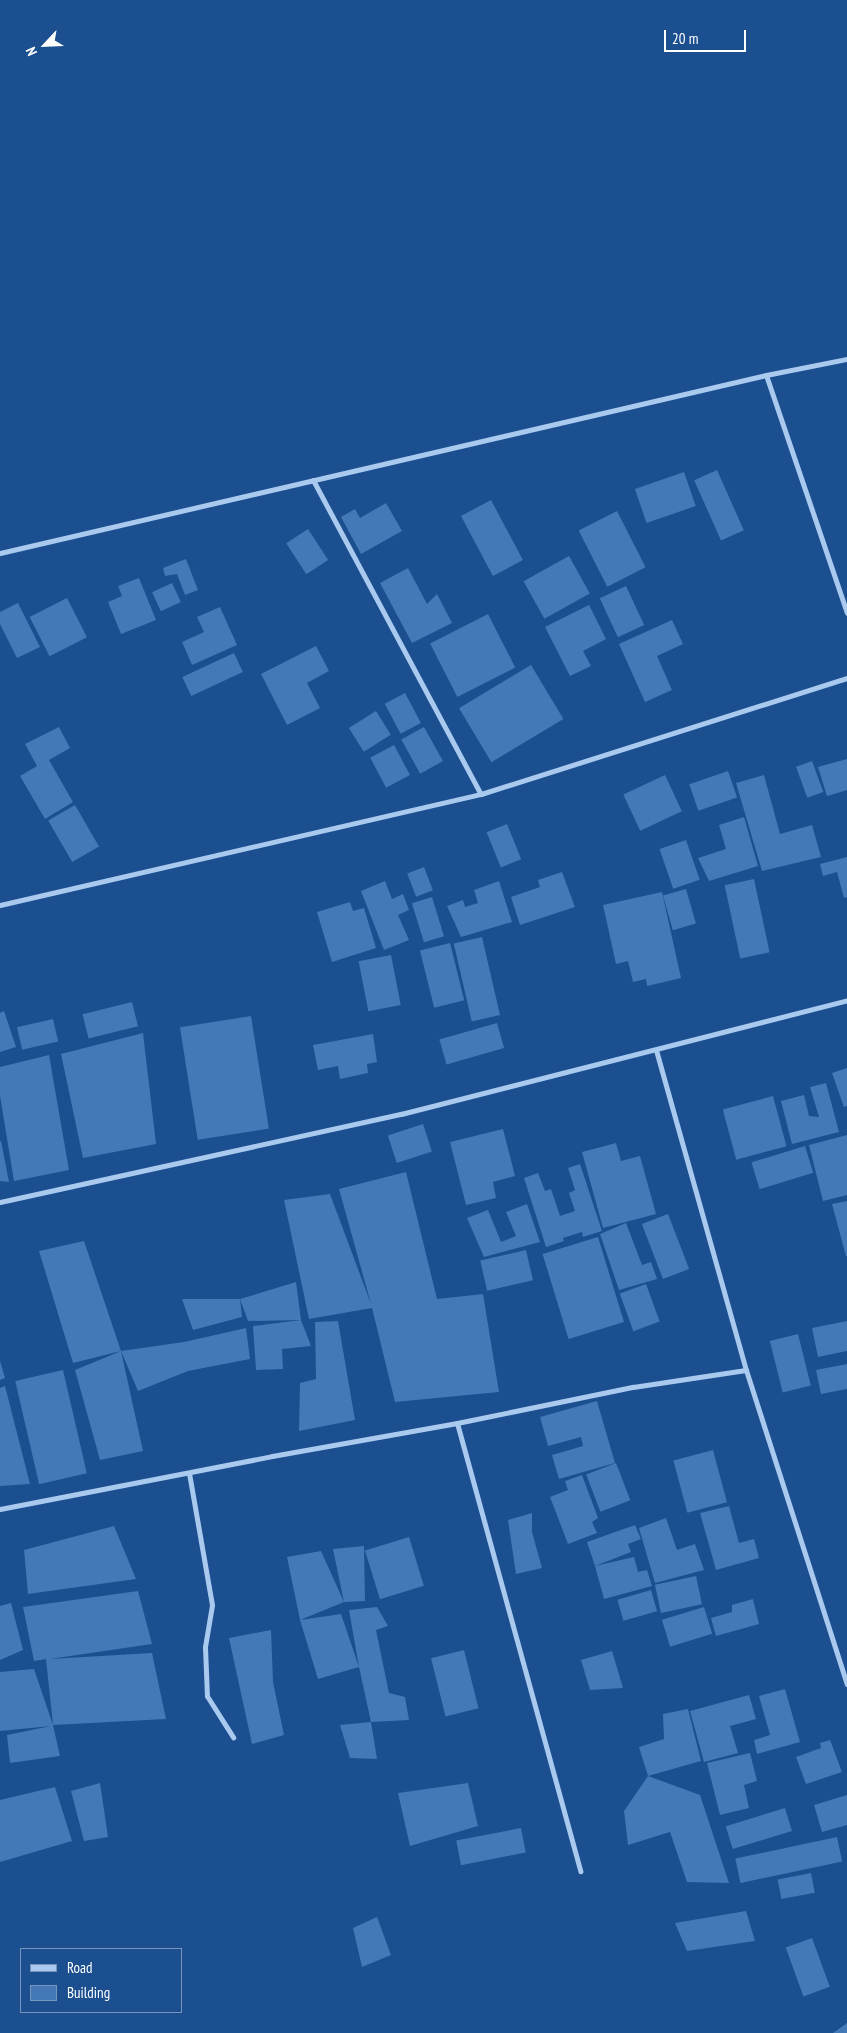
<!DOCTYPE html>
<html>
<head>
<meta charset="utf-8">
<style>
  body { margin:0 }
  #map { position:relative; width:847px; height:2033px; overflow:hidden; background:#1b4f8f; font-family:"PT Sans Narrow",sans-serif }
  div>[style] { position:absolute }
  [style*='--x'] { left:calc(var(--x)*1px); top:calc(var(--y)*1px); width:calc(var(--w)*1px); rotate:calc(var(--a)*1deg) }
  .building>* { inset:0; background:#4478b7; transform-origin:0 0 }
  .minor>* { height:5px; margin:-2.5px; padding:0 2.5px; transform-origin:2.5px; border-radius:2.5px; background:#a9c9ee }
  span { translate:-50% -50%; white-space:nowrap; text-align:center; line-height:1.15; -webkit-text-stroke:4.5px #1b4f8f; paint-order:stroke }
  .legend { position:absolute; left:20px; top:1948px; width:162px; height:65px; box-sizing:border-box; background:#1b4f8f; border:1px solid #7695bc; margin:0; padding:6px 9px; list-style:none; font-size:15px; color:#fff }
  .legend li { display:flex; align-items:center; gap:10px; height:25px }
  .legend b { width:25px; border:1px solid #7695bc }
  .north { position:absolute; left:20px; top:20px; width:50px; height:50px; -webkit-text-stroke:4px #1b4f8f; paint-order:stroke; rotate:245deg; font-size:14px; font-weight:700; line-height:20px; text-align:center; color:#fff }
  .north::after { content:''; display:block; margin:auto; width:18px; height:22px; background:#fff; clip-path:polygon(50% 0,100% 100%,50% 72%,0 100%) }
  .scale { position:absolute; left:664px; top:30px; width:82px; height:22px; box-sizing:border-box; border:2px solid #fff; border-top:0; padding-left:6px; font-size:15px; line-height:18px; white-space:nowrap; color:#fff; -webkit-text-stroke:4px #1b4f8f; paint-order:stroke }
</style>
</head>
<body>
<div id="map">
  <div class="building">
    <div style="left:717px;top:470px;width:66px;height:25px;rotate:66deg"></div>
    <div style="left:684px;top:472px;width:36px;height:52px;rotate:71deg"></div>
    <div style="left:491px;top:500px;width:68px;height:34px;rotate:62deg"></div>
    <div style="clip-path:polygon(386px 503px,402px 531px,361px 554px,341px 517px,355px 509px,360px 518px)"></div>
    <div style="left:617px;top:511px;width:63px;height:43px;rotate:63deg"></div>
    <div style="left:308px;top:529px;width:37px;height:26px;rotate:57deg"></div>
    <div style="left:569px;top:556px;width:43px;height:52px;rotate:61deg"></div>
    <div style="clip-path:polygon(186px 559px,198px 590px,185px 595px,177px 574px,165px 576px,163px 568px)"></div>
    <div style="clip-path:polygon(408px 568px,427px 604px,437px 594px,452px 623px,412px 643px,380px 583px)"></div>
    <div style="clip-path:polygon(139px 578px,156px 620px,121px 634px,108px 602px,122px 596px,118px 586px)"></div>
    <div style="left:172px;top:583px;width:21px;height:22px;rotate:65deg"></div>
    <div style="left:626px;top:586px;width:43px;height:29px;rotate:65deg"></div>
    <div style="left:67px;top:598px;width:44px;height:42px;rotate:63deg"></div>
    <div style="clip-path:polygon(18px 603px,40px 647px,17px 658px,0 624px,0 612px)"></div>
    <div style="clip-path:polygon(589px 605px,606px 639px,583px 651px,591px 666px,570px 676px,545px 627px)"></div>
    <div style="clip-path:polygon(220px 607px,237px 645px,192px 665px,182px 642px,204px 632px,197px 617px)"></div>
    <div style="left:488px;top:614px;width:60px;height:65px;rotate:63deg"></div>
    <div style="clip-path:polygon(672px 620px,683px 644px,657px 656px,672px 690px,645px 702px,619px 644px)"></div>
    <div style="clip-path:polygon(316px 646px,329px 671px,307px 683px,320px 708px,287px 725px,261px 674px)"></div>
    <div style="left:234px;top:653px;width:21px;height:57px;rotate:65deg"></div>
    <div style="left:531px;top:665px;width:63px;height:84px;rotate:59deg"></div>
    <div style="left:405px;top:693px;width:34px;height:23px;rotate:62deg"></div>
    <div style="left:376px;top:711px;width:28px;height:32px;rotate:58deg"></div>
    <div style="clip-path:polygon(59px 727px,70px 748px,49px 760px,73px 802px,45px 819px,20px 776px,37px 766px,25px 744px)"></div>
    <div style="left:424px;top:727px;width:39px;height:26px;rotate:61deg"></div>
    <div style="left:394px;top:745px;width:34px;height:27px;rotate:62deg"></div>
    <div style="clip-path:polygon(847px 759px,847px 790px,827px 796px,818px 767px)"></div>
    <div style="left:812px;top:761px;width:33px;height:17px;rotate:70deg"></div>
    <div style="left:728px;top:771px;width:28px;height:41px;rotate:71deg"></div>
    <div style="left:665px;top:775px;width:40px;height:46px;rotate:65deg"></div>
    <div style="clip-path:polygon(764px 775px,780px 834px,812px 825px,821px 857px,762px 871px,736px 783px)"></div>
    <div style="left:75px;top:805px;width:48px;height:31px;rotate:60deg"></div>
    <div style="clip-path:polygon(744px 817px,758px 866px,709px 881px,698px 858px,726px 849px,719px 825px)"></div>
    <div style="left:507px;top:824px;width:38px;height:22px;rotate:68deg"></div>
    <div style="left:686px;top:840px;width:42px;height:28px;rotate:71deg"></div>
    <div style="clip-path:polygon(847px 857px,847px 897px,844px 898px,837px 872px,823px 876px,820px 864px)"></div>
    <div style="left:424px;top:867px;width:25px;height:18px;rotate:69deg"></div>
    <div style="clip-path:polygon(562px 872px,575px 907px,520px 925px,511px 897px,540px 887px,538px 880px)"></div>
    <div style="left:754px;top:879px;width:75px;height:30px;rotate:78deg"></div>
    <div style="clip-path:polygon(385px 881px,392px 899px,403px 894px,409px 910px,398px 915px,409px 940px,384px 950px,361px 891px)"></div>
    <div style="clip-path:polygon(499px 881px,512px 922px,461px 937px,447px 906px,463px 900px,465px 907px,478px 903px,474px 890px)"></div>
    <div style="left:686px;top:889px;width:36px;height:24px;rotate:74deg"></div>
    <div style="clip-path:polygon(662px 892px,681px 978px,647px 986px,646px 979px,633px 982px,628px 961px,616px 964px,603px 905px)"></div>
    <div style="left:432px;top:897px;width:41px;height:21px;rotate:73deg"></div>
    <div style="clip-path:polygon(350px 902px,353px 911px,364px 908px,376px 948px,332px 962px,317px 912px)"></div>
    <div style="left:482px;top:937px;width:80px;height:29px;rotate:77deg"></div>
    <div style="left:450px;top:943px;width:59px;height:31px;rotate:76deg"></div>
    <div style="left:391px;top:955px;width:51px;height:33px;rotate:79deg"></div>
    <div style="left:132px;top:1002px;width:25px;height:51px;rotate:76deg"></div>
    <div style="clip-path:polygon(4px 1011px,16px 1047px,0 1052px,0 1013px)"></div>
    <div style="left:251px;top:1016px;width:114px;height:72px;rotate:81deg"></div>
    <div style="left:53px;top:1019px;width:23px;height:37px;rotate:77deg"></div>
    <div style="left:497px;top:1023px;width:26px;height:60px;rotate:74deg"></div>
    <div style="clip-path:polygon(143px 1033px,156px 1144px,83px 1158px,61px 1054px)"></div>
    <div style="clip-path:polygon(373px 1034px,377px 1062px,367px 1064px,368px 1073px,340px 1079px,338px 1066px,318px 1070px,313px 1045px)"></div>
    <div style="clip-path:polygon(49px 1055px,69px 1170px,14px 1181px,0 1096px,0 1067px)"></div>
    <div style="clip-path:polygon(847px 1068px,847px 1106px,844px 1107px,832px 1073px)"></div>
    <div style="clip-path:polygon(826px 1083px,839px 1132px,792px 1144px,781px 1101px,804px 1095px,809px 1116px,819px 1117px,810px 1087px)"></div>
    <div style="left:773px;top:1096px;width:52px;height:52px;rotate:75deg"></div>
    <div style="left:423px;top:1124px;width:29px;height:37px;rotate:72deg"></div>
    <div style="clip-path:polygon(503px 1129px,515px 1176px,493px 1182px,496px 1198px,466px 1205px,450px 1142px)"></div>
    <div style="clip-path:polygon(847px 1135px,847px 1195px,823px 1201px,809px 1145px)"></div>
    <div style="clip-path:polygon(0 1141px,1px 1141px,9px 1182px,0 1181px)"></div>
    <div style="clip-path:polygon(616px 1143px,621px 1161px,640px 1156px,656px 1214px,603px 1228px,582px 1152px)"></div>
    <div style="left:805px;top:1146px;width:28px;height:56px;rotate:73deg"></div>
    <div style="clip-path:polygon(580px 1164px,602px 1231px,583px 1237px,582px 1232px,563px 1238px,564px 1241px,546px 1247px,524px 1178px,538px 1173px,545px 1191px,551px 1189px,560px 1216px,575px 1211px,569px 1193px,575px 1190px,568px 1168px)"></div>
    <div style="clip-path:polygon(406px 1172px,437px 1299px,483px 1294px,499px 1392px,395px 1402px,372px 1308px,309px 1319px,284px 1200px,330px 1194px,371px 1304px,339px 1189px)"></div>
    <div style="clip-path:polygon(847px 1201px,847px 1256px,846px 1256px,832px 1204px)"></div>
    <div style="clip-path:polygon(527px 1204px,540px 1242px,484px 1257px,467px 1218px,488px 1210px,501px 1242px,516px 1236px,506px 1212px)"></div>
    <div style="left:668px;top:1214px;width:59px;height:28px;rotate:69deg"></div>
    <div style="clip-path:polygon(626px 1223px,642px 1265px,651px 1262px,657px 1279px,619px 1290px,600px 1234px)"></div>
    <div style="left:598px;top:1237px;width:89px;height:58px;rotate:73deg"></div>
    <div style="clip-path:polygon(84px 1241px,121px 1351px,184px 1342px,246px 1328px,250px 1359px,188px 1371px,138px 1391px,121px 1351px,143px 1451px,100px 1460px,75px 1370px,121px 1351px,73px 1363px,39px 1251px)"></div>
    <div style="left:526px;top:1250px;width:31px;height:47px;rotate:77deg"></div>
    <div style="clip-path:polygon(296px 1282px,301px 1320px,248px 1321px,240px 1299px)"></div>
    <div style="left:646px;top:1284px;width:40px;height:28px;rotate:70deg"></div>
    <div style="clip-path:polygon(182px 1299px,240px 1299px,242px 1317px,193px 1330px)"></div>
    <div style="clip-path:polygon(301px 1320px,311px 1346px,282px 1349px,283px 1369px,256px 1370px,253px 1326px)"></div>
    <div style="clip-path:polygon(338px 1321px,355px 1420px,299px 1431px,300px 1383px,316px 1379px,315px 1322px)"></div>
    <div style="clip-path:polygon(847px 1321px,847px 1351px,818px 1357px,812px 1328px)"></div>
    <div style="left:798px;top:1334px;width:53px;height:29px;rotate:76deg"></div>
    <div style="clip-path:polygon(0 1361px,5px 1378px,0 1380px)"></div>
    <div style="clip-path:polygon(847px 1364px,847px 1389px,821px 1394px,816px 1370px)"></div>
    <div style="left:63px;top:1370px;width:106px;height:49px;rotate:77deg"></div>
    <div style="clip-path:polygon(5px 1386px,30px 1484px,0 1486px,0 1388px)"></div>
    <div style="clip-path:polygon(597px 1401px,615px 1463px,559px 1479px,552px 1455px,583px 1446px,581px 1437px,548px 1446px,540px 1417px)"></div>
    <div style="left:713px;top:1450px;width:54px;height:41px;rotate:75deg"></div>
    <div style="left:616px;top:1463px;width:40px;height:32px;rotate:69deg"></div>
    <div style="clip-path:polygon(582px 1475px,598px 1518px,592px 1522px,597px 1533px,568px 1544px,550px 1497px,568px 1490px,565px 1481px)"></div>
    <div style="clip-path:polygon(729px 1506px,739px 1543px,754px 1539px,759px 1558px,716px 1570px,700px 1513px)"></div>
    <div style="clip-path:polygon(532px 1513px,532px 1532px,542px 1568px,516px 1574px,508px 1520px)"></div>
    <div style="clip-path:polygon(666px 1518px,677px 1550px,695px 1544px,704px 1570px,655px 1583px,639px 1528px)"></div>
    <div style="clip-path:polygon(635px 1525px,641px 1539px,628px 1544px,631px 1552px,595px 1566px,587px 1542px)"></div>
    <div style="clip-path:polygon(114px 1526px,136px 1579px,28px 1594px,24px 1550px)"></div>
    <div style="left:409px;top:1537px;width:51px;height:46px;rotate:73deg"></div>
    <div style="clip-path:polygon(364px 1546px,365px 1601px,344px 1602px,300px 1620px,341px 1614px,359px 1667px,349px 1610px,377px 1607px,388px 1626px,376px 1630px,389px 1693px,405px 1697px,409px 1720px,371px 1722px,359px 1667px,318px 1679px,300px 1620px,287px 1557px,321px 1551px,344px 1602px,333px 1549px)"></div>
    <div style="clip-path:polygon(634px 1557px,638px 1572px,647px 1570px,652px 1586px,604px 1599px,595px 1566px)"></div>
    <div style="left:696px;top:1576px;width:29px;height:42px;rotate:78deg"></div>
    <div style="left:651px;top:1590px;width:22px;height:35px;rotate:74deg"></div>
    <div style="clip-path:polygon(138px 1591px,152px 1644px,50px 1659px,152px 1653px,166px 1719px,53px 1725px,60px 1756px,10px 1763px,7px 1735px,51px 1726px,0 1731px,0 1672px,34px 1669px,53px 1725px,46px 1659px,34px 1661px,23px 1607px)"></div>
    <div style="clip-path:polygon(753px 1599px,759px 1624px,716px 1636px,711px 1618px,732px 1612px,732px 1605px)"></div>
    <div style="clip-path:polygon(11px 1603px,23px 1650px,0 1660px,0 1606px)"></div>
    <div style="left:704px;top:1607px;width:28px;height:44px;rotate:73deg"></div>
    <div style="clip-path:polygon(271px 1630px,273px 1682px,284px 1735px,252px 1744px,229px 1638px)"></div>
    <div style="left:464px;top:1650px;width:60px;height:34px;rotate:76deg"></div>
    <div style="clip-path:polygon(612px 1651px,623px 1688px,590px 1690px,581px 1660px)"></div>
    <div style="clip-path:polygon(785px 1689px,800px 1742px,757px 1754px,754px 1740px,770px 1735px,759px 1696px)"></div>
    <div style="clip-path:polygon(749px 1695px,756px 1719px,730px 1726px,738px 1753px,704px 1762px,690px 1711px)"></div>
    <div style="clip-path:polygon(688px 1709px,701px 1761px,648px 1776px,700px 1795px,729px 1883px,687px 1882px,670px 1832px,628px 1845px,624px 1811px,648px 1776px,639px 1747px,664px 1739px,663px 1714px)"></div>
    <div style="clip-path:polygon(371px 1722px,377px 1759px,350px 1758px,340px 1725px)"></div>
    <div style="clip-path:polygon(830px 1740px,842px 1772px,806px 1784px,796px 1757px,821px 1748px,820px 1743px)"></div>
    <div style="clip-path:polygon(750px 1753px,757px 1781px,744px 1785px,749px 1808px,720px 1815px,707px 1763px)"></div>
    <div style="clip-path:polygon(100px 1783px,108px 1837px,84px 1841px,71px 1791px)"></div>
    <div style="clip-path:polygon(468px 1783px,478px 1826px,410px 1846px,398px 1793px)"></div>
    <div style="clip-path:polygon(55px 1787px,72px 1841px,0 1862px,0 1800px)"></div>
    <div style="clip-path:polygon(847px 1795px,847px 1825px,822px 1832px,814px 1805px)"></div>
    <div style="left:785px;top:1808px;width:24px;height:62px;rotate:73deg"></div>
    <div style="left:521px;top:1828px;width:25px;height:66px;rotate:79deg"></div>
    <div style="left:837px;top:1837px;width:25px;height:104px;rotate:78deg"></div>
    <div style="left:811px;top:1873px;width:20px;height:34px;rotate:79deg"></div>
    <div style="clip-path:polygon(746px 1911px,755px 1941px,687px 1951px,675px 1923px)"></div>
    <div style="clip-path:polygon(377px 1917px,391px 1955px,362px 1967px,353px 1928px)"></div>
    <div style="left:812px;top:1938px;width:52px;height:28px;rotate:70deg"></div>
    <div style="clip-path:polygon(847px 2023px,847px 2033px,833px 2033px)"></div>
  </div>
  <div class="minor">
    <div style="--x:766;--y:375;--w:251;--a:71.2"></div>
    <div style="--x:313;--y:480;--w:356;--a:61.9"></div>
    <div style="--x:0;--y:553;--w:786;--a:-13.08"></div>
    <div style="--x:766;--y:375;--w:83;--a:-11.2"></div>
    <div style="--x:0;--y:905;--w:494;--a:-13"></div>
    <div style="--x:481;--y:794;--w:384;--a:-17.6"></div>
    <div style="--x:656;--y:1050;--w:332;--a:74.3"></div>
    <div style="--x:746;--y:1370;--w:330;--a:72.2"></div>
    <div style="--x:0;--y:1202;--w:411;--a:-12.4"></div>
    <div style="--x:401;--y:1114;--w:460;--a:-14.3"></div>
    <div style="--x:457;--y:1423;--w:465;--a:74.6"></div>
    <div style="--x:189;--y:1473;--w:134;--a:80.1"></div>
    <div style="--x:212;--y:1605;--w:43;--a:99.5"></div>
    <div style="--x:205;--y:1647;--w:49;--a:87.7"></div>
    <div style="--x:207;--y:1696;--w:49;--a:57.6"></div>
    <div style="--x:0;--y:1509;--w:277;--a:-11"></div>
    <div style="--x:272;--y:1456;--w:188;--a:-10.1"></div>
    <div style="--x:457;--y:1423;--w:180;--a:-11.6"></div>
    <div style="--x:633;--y:1387;--w:114;--a:-8.6"></div>
  </div>
  <ul class="legend">
  <li><b style="height:6px;background:#a9c9ee"></b>Road</li>
  <li><b style="height:14px;background:#4478b7"></b>Building</li>
  </ul>
  <div class="north">N</div>
  <div class="scale">20 m</div>
</div>
</body>
</html>
